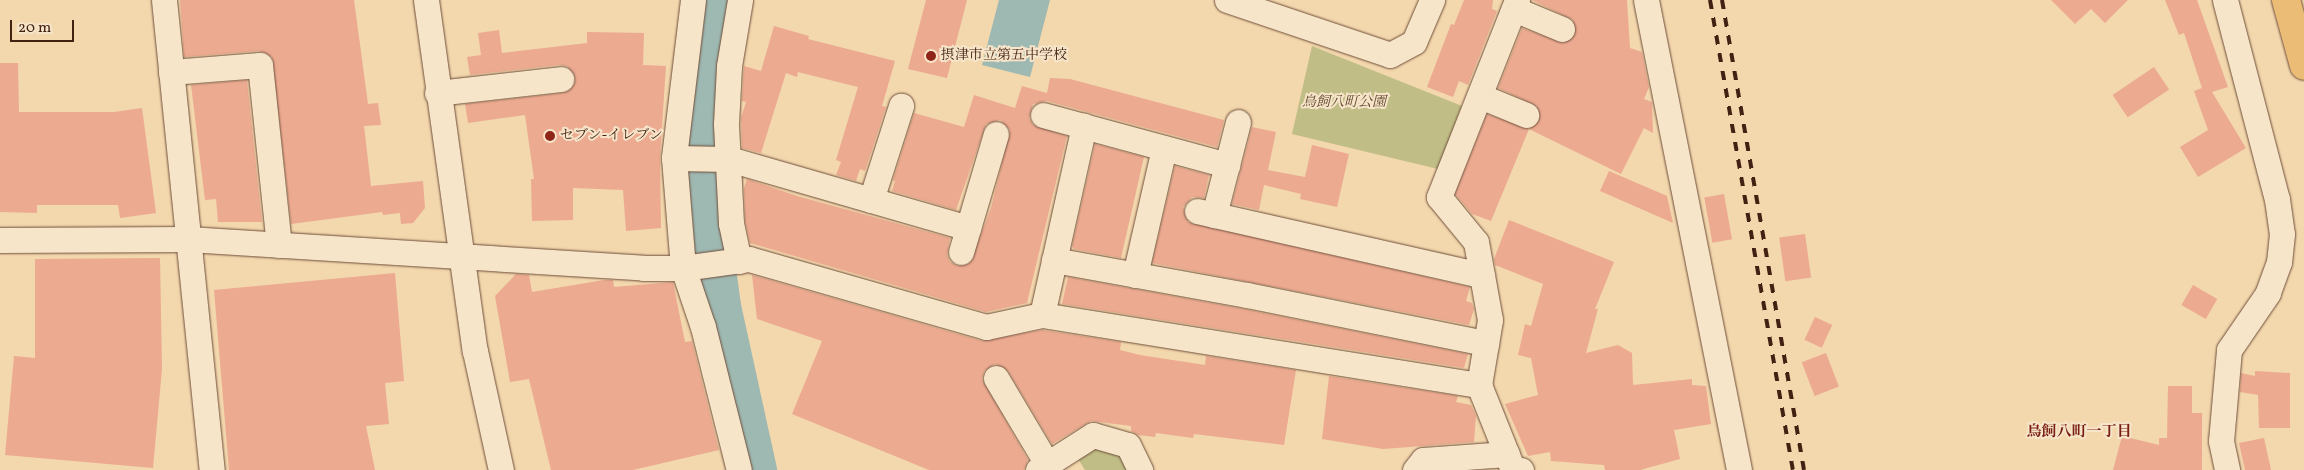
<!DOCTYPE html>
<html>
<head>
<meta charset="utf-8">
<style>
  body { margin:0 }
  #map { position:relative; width:2304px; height:470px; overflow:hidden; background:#f3d7ad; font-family:Vollkorn,"Noto Serif JP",serif }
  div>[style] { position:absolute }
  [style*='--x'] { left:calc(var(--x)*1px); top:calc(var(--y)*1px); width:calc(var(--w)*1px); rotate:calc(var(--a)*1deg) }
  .green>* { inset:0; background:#c0bd86 }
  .water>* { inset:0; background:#9eb8b2 }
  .river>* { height:39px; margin:-19.5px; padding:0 19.5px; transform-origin:19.5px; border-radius:19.5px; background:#9eb8b2 }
  .building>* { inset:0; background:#ecaa91; transform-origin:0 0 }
  .roads { filter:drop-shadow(0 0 1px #6e4e39) drop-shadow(0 0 1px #6e4e39) }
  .minor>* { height:25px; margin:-12.5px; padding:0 12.5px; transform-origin:12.5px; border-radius:12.5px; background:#f7e5ca }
  .major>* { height:28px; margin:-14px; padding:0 14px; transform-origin:14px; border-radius:14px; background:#eabc76 }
  .rail>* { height:4px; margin-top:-2px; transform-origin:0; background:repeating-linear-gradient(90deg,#422112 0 9px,transparent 0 18px) }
  .dots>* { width:14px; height:14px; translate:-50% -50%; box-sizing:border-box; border:2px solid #f7e5ca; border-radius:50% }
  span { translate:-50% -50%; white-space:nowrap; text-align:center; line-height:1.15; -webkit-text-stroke:4px #f7e5ca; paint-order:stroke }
  .poi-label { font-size:14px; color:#422112 }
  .left { translate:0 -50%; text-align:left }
  .park-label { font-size:14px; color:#62482f; font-style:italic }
  .neighbourhood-label { font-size:15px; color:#7a1f14; font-weight:700 }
  .scale { position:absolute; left:10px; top:20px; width:64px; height:22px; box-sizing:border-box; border:2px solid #422112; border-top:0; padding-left:6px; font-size:15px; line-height:18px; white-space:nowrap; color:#422112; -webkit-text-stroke:4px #f7e5ca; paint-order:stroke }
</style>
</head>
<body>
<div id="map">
  <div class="green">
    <div style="clip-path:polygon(1312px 46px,1462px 106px,1438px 169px,1292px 134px)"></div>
    <div style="clip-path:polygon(1088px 444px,1119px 451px,1128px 470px,1085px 470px,1075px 454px)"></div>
  </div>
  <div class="water">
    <div style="clip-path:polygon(999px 0,1050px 0,1030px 77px,982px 65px)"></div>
  </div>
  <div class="river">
    <div style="--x:720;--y:0;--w:52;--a:98.9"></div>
    <div style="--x:712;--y:51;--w:90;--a:94.4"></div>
    <div style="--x:705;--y:141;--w:98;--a:85.9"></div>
    <div style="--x:712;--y:239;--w:68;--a:82.3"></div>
    <div style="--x:721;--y:306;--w:168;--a:77.6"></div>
  </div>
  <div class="building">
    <div style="clip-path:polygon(180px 0,354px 0,368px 104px,378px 103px,381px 125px,364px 126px,371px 186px,423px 181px,425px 208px,413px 223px,401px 224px,400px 213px,383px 215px,382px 212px,291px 224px,272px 57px,259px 51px,184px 57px)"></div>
    <div style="clip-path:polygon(926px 0,967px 0,947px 78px,908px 69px)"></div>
    <div style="clip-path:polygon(1464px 0,1493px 0,1492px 9px,1497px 11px,1468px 85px,1459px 81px,1453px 97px,1427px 87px,1451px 24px,1454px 25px)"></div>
    <div style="clip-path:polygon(1532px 0,1627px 0,1630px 48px,1642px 52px,1649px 87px,1644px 99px,1652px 102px,1653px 133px,1644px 128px,1621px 174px,1529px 129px,1539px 120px,1537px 106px,1498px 88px,1522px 28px,1563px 43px,1575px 34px,1573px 20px)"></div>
    <div style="clip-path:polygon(2051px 0,2128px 0,2105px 23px,2091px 9px,2075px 24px)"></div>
    <div style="clip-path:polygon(2165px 0,2197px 0,2228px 87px,2212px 92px,2246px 148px,2198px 177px,2180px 147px,2208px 130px,2194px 91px,2202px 88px,2184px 33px,2179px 35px)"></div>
    <div style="clip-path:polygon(774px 26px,809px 36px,808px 39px,895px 61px,882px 106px,886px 107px,865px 171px,860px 169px,856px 181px,836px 175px,841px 162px,836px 160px,858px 87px,798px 72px,797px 77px,786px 73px,761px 153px,742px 148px,741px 118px,746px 102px,742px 101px,744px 66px,761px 71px)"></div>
    <div style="clip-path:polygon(499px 30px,502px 53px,587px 43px,587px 32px,644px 33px,643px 65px,666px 66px,660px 156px,661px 228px,626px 231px,623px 190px,573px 188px,573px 220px,532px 221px,531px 179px,534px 179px,525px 115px,468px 123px,465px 104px,563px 93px,574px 85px,575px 77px,567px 66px,559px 65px,470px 75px,467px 57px,481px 55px,478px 33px)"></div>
    <div style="clip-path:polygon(0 63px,18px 63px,19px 112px,114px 112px,142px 108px,156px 213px,120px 218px,118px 205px,37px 205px,37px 213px,0 212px)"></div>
    <div style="left:2154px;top:67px;width:27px;height:50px;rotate:56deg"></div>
    <div style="clip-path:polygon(1050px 78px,1070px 79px,1224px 120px,1217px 147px,1047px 101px,1033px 104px,1029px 118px,1033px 125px,1067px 136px,1027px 303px,986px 312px,750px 243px,745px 221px,744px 188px,747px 179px,797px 196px,950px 238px,947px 255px,950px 262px,957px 266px,970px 263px,991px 208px,1010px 130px,1000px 120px,986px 124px,956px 210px,892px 191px,895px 181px,893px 180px,914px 113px,964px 127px,974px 95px,1015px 108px,1022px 86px,1047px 93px)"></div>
    <div style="clip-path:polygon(247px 80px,262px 222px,218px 222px,216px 199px,205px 200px,191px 85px)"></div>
    <div style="clip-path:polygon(1487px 114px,1529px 129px,1491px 221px,1472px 214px,1455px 194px)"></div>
    <div style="clip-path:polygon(1252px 127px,1276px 132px,1268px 170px,1305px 177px,1312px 145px,1349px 154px,1337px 207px,1300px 199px,1301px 194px,1264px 185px,1259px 210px,1232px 204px)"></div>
    <div style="clip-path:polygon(1095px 144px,1144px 157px,1121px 258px,1074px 249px,1072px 246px)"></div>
    <div style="clip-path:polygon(1175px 166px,1209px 175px,1204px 198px,1192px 197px,1183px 207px,1188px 222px,1470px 287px,1466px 301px,1472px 303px,1474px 309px,1469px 325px,1152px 263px)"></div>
    <div style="clip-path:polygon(1609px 171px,1667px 196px,1673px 223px,1600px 191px)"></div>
    <div style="left:1724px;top:194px;width:46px;height:20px;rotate:80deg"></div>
    <div style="clip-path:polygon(1509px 220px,1614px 262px,1595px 309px,1598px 309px,1586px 353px,1618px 345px,1632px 353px,1633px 385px,1692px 379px,1692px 385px,1706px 386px,1711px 424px,1674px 430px,1680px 459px,1640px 470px,1605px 470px,1604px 465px,1551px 461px,1550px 452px,1528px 456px,1505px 404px,1538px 395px,1531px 358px,1518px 355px,1525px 324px,1531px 326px,1543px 284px,1495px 265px,1494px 259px)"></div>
    <div style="left:1805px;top:234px;width:44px;height:26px;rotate:82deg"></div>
    <div style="clip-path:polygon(160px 258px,162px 369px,153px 468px,5px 455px,14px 356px,35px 358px,35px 259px)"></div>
    <div style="clip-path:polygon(395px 273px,404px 381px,385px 383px,389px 424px,366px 426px,375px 470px,229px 470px,214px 290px)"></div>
    <div style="clip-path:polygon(516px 274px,529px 275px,532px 292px,604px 280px,613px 280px,614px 287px,673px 282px,685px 342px,692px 341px,719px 450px,633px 470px,551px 470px,529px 379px,510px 382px,495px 296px)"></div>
    <div style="clip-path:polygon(752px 275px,982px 341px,1042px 330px,1121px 342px,1120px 350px,1140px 355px,1205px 365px,1206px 356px,1296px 370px,1284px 445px,1194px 434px,1193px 438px,1156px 433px,1155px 437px,1138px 435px,1131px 431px,1131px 426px,1091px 421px,1052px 444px,1008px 371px,995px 364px,984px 371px,982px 379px,1028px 460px,1024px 470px,929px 470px,792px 414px,822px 341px,757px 319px)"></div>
    <div style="clip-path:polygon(1068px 277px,1244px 309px,1468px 354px,1464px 368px,1062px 304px)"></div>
    <div style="left:2193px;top:285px;width:28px;height:23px;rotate:30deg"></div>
    <div style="left:1815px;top:317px;width:19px;height:25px;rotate:25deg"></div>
    <div style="left:1826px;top:353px;width:36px;height:26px;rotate:69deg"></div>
    <div style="clip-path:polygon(2255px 371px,2290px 373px,2290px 428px,2259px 428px,2258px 395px,2240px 392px,2241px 373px,2255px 376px)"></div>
    <div style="clip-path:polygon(1329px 376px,1458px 396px,1456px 402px,1471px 405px,1476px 416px,1474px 442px,1383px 449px,1322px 439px)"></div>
    <div style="clip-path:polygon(2168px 386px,2192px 386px,2192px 413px,2202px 413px,2202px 470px,2113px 470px,2122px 436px,2159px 445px,2159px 438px,2167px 438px)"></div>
    <div style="clip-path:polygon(2264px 438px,2271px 470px,2245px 470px,2239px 443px)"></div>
  </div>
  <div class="roads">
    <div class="minor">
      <div style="--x:164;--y:0;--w:472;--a:84.2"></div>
      <div style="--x:426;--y:0;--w:354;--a:82.1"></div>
      <div style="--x:475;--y:351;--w:122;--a:77.7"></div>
      <div style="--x:693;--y:0;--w:159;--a:96.9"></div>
      <div style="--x:674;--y:158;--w:110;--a:85.3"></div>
      <div style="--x:683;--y:268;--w:62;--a:71.3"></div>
      <div style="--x:703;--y:327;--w:147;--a:75.9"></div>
      <div style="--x:1227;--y:0;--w:172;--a:18.6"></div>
      <div style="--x:1390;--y:55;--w:27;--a:-28"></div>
      <div style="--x:1414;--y:42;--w:46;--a:-66.8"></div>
      <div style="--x:1517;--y:0;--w:212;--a:111.6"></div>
      <div style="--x:1439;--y:197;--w:58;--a:50.6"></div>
      <div style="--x:1476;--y:242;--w:79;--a:79.8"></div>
      <div style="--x:1490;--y:320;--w:66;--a:99.6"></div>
      <div style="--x:1479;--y:385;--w:92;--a:68.2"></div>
      <div style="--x:1513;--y:470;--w:8;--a:0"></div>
      <div style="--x:1646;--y:0;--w:479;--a:78.8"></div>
      <div style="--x:2225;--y:0;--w:206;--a:75.4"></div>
      <div style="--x:2277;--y:199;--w:35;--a:82"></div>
      <div style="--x:2282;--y:234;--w:28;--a:96"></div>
      <div style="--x:2279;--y:262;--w:33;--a:110"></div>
      <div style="--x:2268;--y:293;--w:69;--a:124.4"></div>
      <div style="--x:2229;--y:350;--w:91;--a:95"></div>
      <div style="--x:2221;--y:441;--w:30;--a:78"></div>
      <div style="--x:1514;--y:9;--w:52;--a:22.6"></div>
      <div style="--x:171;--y:72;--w:89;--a:-4.5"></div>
      <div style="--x:260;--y:65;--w:181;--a:84"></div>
      <div style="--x:437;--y:93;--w:125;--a:-6.4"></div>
      <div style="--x:1480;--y:96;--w:50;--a:22.4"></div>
      <div style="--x:1043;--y:115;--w:191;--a:15.2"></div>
      <div style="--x:674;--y:158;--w:55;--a:1"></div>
      <div style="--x:729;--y:159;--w:249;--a:16.1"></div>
      <div style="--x:871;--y:200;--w:99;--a:-72.3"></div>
      <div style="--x:1197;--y:211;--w:292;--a:12.7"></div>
      <div style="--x:1214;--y:215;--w:96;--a:-75.5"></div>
      <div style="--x:0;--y:240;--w:188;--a:-0.3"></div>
      <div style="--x:188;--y:239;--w:456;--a:3.6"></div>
      <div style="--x:643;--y:268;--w:40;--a:0"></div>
      <div style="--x:683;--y:268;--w:67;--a:-7.8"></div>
      <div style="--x:749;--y:259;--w:247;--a:16"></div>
      <div style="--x:986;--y:327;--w:57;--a:-12.1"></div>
      <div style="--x:1042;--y:315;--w:443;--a:9.1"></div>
      <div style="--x:961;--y:252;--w:123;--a:-73.5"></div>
      <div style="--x:1054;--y:260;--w:196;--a:10.3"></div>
      <div style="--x:1247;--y:295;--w:244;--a:11.4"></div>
      <div style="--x:739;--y:261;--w:39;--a:-102"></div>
      <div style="--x:731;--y:223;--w:99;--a:-92.9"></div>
      <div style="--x:726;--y:124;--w:58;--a:-87"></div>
      <div style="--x:729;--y:66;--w:67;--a:-80.5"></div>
      <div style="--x:1135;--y:275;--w:130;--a:-77.1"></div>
      <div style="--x:1042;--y:315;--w:194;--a:-77.5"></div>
      <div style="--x:996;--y:378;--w:100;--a:59.3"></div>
      <div style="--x:1038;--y:470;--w:65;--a:-32.5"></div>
      <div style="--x:1093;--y:435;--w:36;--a:16"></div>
      <div style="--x:1128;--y:445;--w:28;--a:64"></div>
      <div style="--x:1415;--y:470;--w:13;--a:-51"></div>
      <div style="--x:1423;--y:460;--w:84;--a:-4.1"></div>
    </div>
    <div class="major">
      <div style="--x:2286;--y:0;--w:68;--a:74.7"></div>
    </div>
  </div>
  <div class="rail">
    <div style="--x:1710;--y:0;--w:477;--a:80"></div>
    <div style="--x:1722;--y:0;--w:477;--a:80.1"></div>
  </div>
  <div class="dots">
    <div style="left:931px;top:56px;background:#8f2418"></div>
    <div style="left:550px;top:136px;background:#8f2418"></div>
  </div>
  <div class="poi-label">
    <span class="left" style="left:941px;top:56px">摂津市立第五中学校</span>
    <span class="left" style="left:560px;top:136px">セブン-イレブン</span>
  </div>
  <div class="park-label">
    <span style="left:1344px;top:103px">鳥飼八町公園</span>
  </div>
  <div class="neighbourhood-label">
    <span style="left:2079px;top:433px">鳥飼八町一丁目</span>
  </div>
  <div class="scale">20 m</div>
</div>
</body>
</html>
